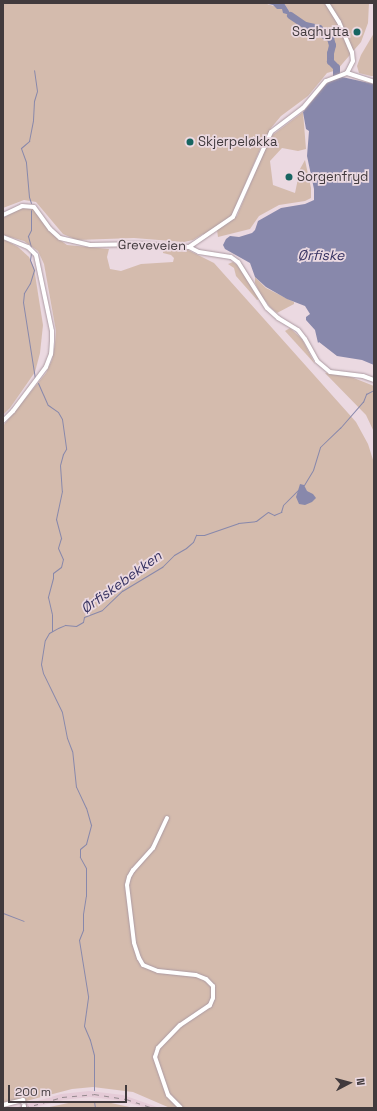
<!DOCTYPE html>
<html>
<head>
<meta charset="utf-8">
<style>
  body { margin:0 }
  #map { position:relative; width:377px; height:1111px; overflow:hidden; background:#ebd9e1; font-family:"Space Grotesk",sans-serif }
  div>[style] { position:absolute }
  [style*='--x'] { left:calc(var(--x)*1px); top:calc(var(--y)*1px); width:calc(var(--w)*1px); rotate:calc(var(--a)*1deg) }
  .built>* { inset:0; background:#e5cbd7 }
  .green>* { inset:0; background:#d4bbad }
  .water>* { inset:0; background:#8888ab }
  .stream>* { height:1px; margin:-0.5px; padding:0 0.5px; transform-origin:0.5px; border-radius:0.5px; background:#8888ab }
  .river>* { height:7px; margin:-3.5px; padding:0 3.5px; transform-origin:3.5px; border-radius:3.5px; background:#8888ab }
  .roads { filter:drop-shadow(0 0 1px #ac9aa2) drop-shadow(0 0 1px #ac9aa2) }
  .minor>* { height:4px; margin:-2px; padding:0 2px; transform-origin:2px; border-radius:2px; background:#fff }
  .rail>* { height:1px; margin-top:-0.5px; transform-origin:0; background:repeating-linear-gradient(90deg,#95898e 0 5px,transparent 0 10px) }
  .bridges { filter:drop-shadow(0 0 1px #ac9aa2) drop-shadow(0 0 1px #ac9aa2) }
  .minor-bridge>* { height:4px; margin:-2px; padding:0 2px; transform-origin:2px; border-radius:2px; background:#fff }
  .dots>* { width:11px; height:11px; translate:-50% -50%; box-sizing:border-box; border:2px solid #ebd9e1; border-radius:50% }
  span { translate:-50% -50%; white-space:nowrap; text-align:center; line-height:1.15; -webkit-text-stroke:3.5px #ebd9e1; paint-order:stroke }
  .poi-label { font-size:13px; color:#413a3d }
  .right { translate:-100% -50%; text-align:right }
  .left { translate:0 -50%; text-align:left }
  .street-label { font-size:13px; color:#413a3d }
  .water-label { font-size:14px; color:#353161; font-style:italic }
  .frame { position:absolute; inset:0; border:4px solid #413a3d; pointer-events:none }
  .north { position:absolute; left:329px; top:1063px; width:40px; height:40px; -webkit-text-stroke:3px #ebd9e1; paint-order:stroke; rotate:84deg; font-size:11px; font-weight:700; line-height:16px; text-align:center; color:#413a3d }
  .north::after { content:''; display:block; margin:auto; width:14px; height:18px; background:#413a3d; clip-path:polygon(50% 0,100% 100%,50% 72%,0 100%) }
  .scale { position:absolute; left:8px; top:1085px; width:119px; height:18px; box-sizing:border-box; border:2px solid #413a3d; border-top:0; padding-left:5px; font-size:12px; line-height:14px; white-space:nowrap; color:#413a3d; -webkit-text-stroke:3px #ebd9e1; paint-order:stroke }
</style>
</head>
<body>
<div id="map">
  <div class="built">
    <div style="clip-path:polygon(89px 1091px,123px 1095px,160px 1108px,146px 1108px,123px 1101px,90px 1097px,63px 1100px,32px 1108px,14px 1108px,61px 1094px)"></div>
  </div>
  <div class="green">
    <div style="clip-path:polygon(3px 3px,264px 3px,289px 11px,284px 3px,369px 3px,368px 23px,361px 42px,337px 70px,327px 73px,308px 96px,281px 116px,271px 128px,261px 147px,231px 217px,203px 237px,203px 234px,193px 240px,184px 242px,134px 238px,77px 240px,63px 234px,36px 202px,24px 200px,3px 208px)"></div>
    <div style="clip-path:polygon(374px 33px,374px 76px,371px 76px,359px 73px,357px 66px,361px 55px)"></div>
    <div style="clip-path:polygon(303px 112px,306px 149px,298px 151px,282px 148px,270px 161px,273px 185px,295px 193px,300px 169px,305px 160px,311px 188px,311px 198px,305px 201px,279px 205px,259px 216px,250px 229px,218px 237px,217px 230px,237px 216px,270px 137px)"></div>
    <div style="clip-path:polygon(27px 208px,33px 209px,57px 238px,67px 245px,109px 249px,107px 257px,110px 269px,121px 271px,141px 264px,173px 262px,174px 258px,171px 255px,163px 253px,163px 250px,169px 249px,186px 249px,214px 263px,356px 422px,368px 444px,374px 463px,374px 1108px,170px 1108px,133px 1092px,93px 1087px,72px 1089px,3px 1107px,3px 426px,46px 373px,52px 360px,55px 344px,56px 331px,44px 264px,38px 251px,24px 241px,3px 235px,3px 218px,18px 209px)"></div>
    <div style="clip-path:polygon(3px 239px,18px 247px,29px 257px,34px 268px,43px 325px,40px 353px,35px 372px,10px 408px,3px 415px)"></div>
    <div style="clip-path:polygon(233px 262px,238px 266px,259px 299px,257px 300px,236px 276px,234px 268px,228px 264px)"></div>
    <div style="clip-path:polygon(255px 277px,266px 288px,294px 302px,294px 304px,277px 313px,270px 307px,261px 295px,255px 283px)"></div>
    <div style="clip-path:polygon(290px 328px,302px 339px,315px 364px,285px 331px)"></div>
    <div style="clip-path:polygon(325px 373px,346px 375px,374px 386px,374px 432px,366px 415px)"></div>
    <div style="clip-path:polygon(102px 1101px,134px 1108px,45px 1108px,73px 1102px)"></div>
  </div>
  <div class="water">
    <div style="clip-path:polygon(264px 3px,284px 3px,289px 11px,290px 15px,283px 13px,282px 9px,277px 9px,273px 5px)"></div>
    <div style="clip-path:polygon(342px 77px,374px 84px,374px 365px,362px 360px,337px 356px,319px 342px,318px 343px,315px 330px,306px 320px,306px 317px,310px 314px,305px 306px,287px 299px,266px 287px,255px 277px,250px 263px,225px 249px,223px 245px,226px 239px,230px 236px,239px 237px,252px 233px,255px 230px,258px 221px,281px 208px,305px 204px,314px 200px,314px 189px,307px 156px,309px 131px,306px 129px,303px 112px,325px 85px,330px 81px)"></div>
    <div style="clip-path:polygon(300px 484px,304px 485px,307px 491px,313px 494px,316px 498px,312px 502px,305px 505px,299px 504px,296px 497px)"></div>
  </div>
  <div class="stream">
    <div style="--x:31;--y:203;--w:6;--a:-108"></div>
    <div style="--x:29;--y:197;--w:35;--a:-95"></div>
    <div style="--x:26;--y:162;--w:15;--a:-110"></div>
    <div style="--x:21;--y:148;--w:11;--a:-41"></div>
    <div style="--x:29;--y:141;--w:21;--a:-79"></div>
    <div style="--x:33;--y:120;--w:19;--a:-87"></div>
    <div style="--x:34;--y:101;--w:10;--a:-73"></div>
    <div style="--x:37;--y:91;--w:21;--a:-98"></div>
    <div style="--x:31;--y:210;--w:20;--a:90"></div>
    <div style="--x:31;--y:230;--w:7;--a:117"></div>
    <div style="--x:28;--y:236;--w:11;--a:75"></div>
    <div style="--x:31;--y:253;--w:7;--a:98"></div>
    <div style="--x:30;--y:260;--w:11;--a:68"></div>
    <div style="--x:34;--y:270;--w:14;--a:107"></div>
    <div style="--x:30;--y:283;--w:12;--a:121"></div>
    <div style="--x:24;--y:293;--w:9;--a:96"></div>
    <div style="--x:23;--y:302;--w:78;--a:81.1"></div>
    <div style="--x:38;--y:383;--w:24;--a:66"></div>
    <div style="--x:48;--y:405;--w:12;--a:35"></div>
    <div style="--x:58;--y:412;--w:8;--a:60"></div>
    <div style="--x:62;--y:419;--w:30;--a:82"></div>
    <div style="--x:66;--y:449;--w:6;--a:121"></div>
    <div style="--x:63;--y:454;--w:11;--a:105"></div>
    <div style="--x:60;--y:465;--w:26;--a:86"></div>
    <div style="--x:62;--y:491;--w:29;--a:102"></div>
    <div style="--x:56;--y:519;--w:20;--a:75"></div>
    <div style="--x:61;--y:538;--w:10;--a:107"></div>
    <div style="--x:58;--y:548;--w:12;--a:66"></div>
    <div style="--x:63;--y:559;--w:8;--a:104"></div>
    <div style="--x:61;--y:567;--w:10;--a:143"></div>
    <div style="--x:53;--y:573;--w:5;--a:90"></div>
    <div style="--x:53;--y:578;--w:20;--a:105"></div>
    <div style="--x:48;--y:597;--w:17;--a:77"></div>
    <div style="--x:52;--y:614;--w:17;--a:90"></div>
    <div style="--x:304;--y:485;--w:17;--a:-59"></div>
    <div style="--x:313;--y:470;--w:24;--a:-73"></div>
    <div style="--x:320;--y:447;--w:28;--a:-44"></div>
    <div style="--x:340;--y:428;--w:35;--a:-49"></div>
    <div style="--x:363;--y:402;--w:9;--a:-69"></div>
    <div style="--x:366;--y:394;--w:9;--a:-27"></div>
    <div style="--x:3;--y:913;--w:22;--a:21"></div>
    <div style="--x:94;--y:1090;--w:35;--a:-90"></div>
    <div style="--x:94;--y:1055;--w:16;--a:-105"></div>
    <div style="--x:90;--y:1040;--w:15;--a:-113"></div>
    <div style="--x:84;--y:1026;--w:30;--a:-82"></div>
    <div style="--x:88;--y:996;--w:57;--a:-99.1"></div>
    <div style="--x:79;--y:940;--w:11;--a:-68"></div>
    <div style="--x:83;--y:930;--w:16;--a:-90"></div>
    <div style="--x:83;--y:914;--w:18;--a:-81"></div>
    <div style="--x:86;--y:896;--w:28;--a:-90"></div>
    <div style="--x:86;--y:868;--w:13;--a:-119"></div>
    <div style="--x:80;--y:857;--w:8;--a:-90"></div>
    <div style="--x:80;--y:849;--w:8;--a:-40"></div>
    <div style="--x:86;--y:844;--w:20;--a:-75"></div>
    <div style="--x:91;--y:825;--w:18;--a:-106"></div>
    <div style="--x:86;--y:808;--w:23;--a:-115"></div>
    <div style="--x:76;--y:787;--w:36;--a:-96"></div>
    <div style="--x:72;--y:751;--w:14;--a:-111"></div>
    <div style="--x:67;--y:738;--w:26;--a:-101"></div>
    <div style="--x:62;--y:712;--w:43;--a:-116"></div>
    <div style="--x:43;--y:673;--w:9;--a:-103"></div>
    <div style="--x:41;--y:664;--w:24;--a:-81"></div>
    <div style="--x:45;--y:640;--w:8;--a:-60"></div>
    <div style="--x:49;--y:633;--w:10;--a:-29"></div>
    <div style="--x:58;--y:628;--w:8;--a:-23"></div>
    <div style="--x:65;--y:625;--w:11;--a:5"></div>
    <div style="--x:76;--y:626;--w:8;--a:-30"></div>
    <div style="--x:83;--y:622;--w:5;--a:-79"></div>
    <div style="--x:84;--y:617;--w:19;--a:-21"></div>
    <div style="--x:102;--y:610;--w:28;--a:-44"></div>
    <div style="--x:122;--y:591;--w:47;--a:-31"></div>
    <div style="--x:162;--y:567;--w:17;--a:-45"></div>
    <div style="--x:174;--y:555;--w:14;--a:-30"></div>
    <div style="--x:186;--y:548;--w:9;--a:-41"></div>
    <div style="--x:193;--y:542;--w:8;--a:-67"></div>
    <div style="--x:196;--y:535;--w:8;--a:0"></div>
    <div style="--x:204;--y:535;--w:36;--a:-19"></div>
    <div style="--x:238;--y:523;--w:18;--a:-6"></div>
    <div style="--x:256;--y:521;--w:15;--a:-37"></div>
    <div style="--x:268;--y:512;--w:7;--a:27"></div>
    <div style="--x:274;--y:515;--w:8;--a:-23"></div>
    <div style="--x:281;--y:512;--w:7;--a:-74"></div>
    <div style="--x:283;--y:505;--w:21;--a:-45"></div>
    <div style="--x:94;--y:1101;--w:7;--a:82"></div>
  </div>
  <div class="river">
    <div style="--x:290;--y:15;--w:18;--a:34"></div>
    <div style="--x:305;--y:25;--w:14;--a:12"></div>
    <div style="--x:319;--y:28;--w:9;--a:54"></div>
    <div style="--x:324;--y:35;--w:7;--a:27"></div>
    <div style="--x:330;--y:38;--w:7;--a:74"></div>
    <div style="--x:332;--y:45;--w:8;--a:104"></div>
    <div style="--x:330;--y:53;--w:8;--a:90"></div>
    <div style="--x:330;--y:61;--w:8;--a:45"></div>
    <div style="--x:336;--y:67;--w:11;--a:90"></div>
  </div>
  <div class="roads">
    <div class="minor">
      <div style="--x:327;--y:3;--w:22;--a:58"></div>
      <div style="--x:339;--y:22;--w:33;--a:67"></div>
      <div style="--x:352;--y:52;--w:9;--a:84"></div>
      <div style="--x:353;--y:61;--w:13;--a:117"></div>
      <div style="--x:3;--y:215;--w:21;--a:-25"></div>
      <div style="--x:22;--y:206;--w:12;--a:5"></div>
      <div style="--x:34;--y:207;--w:27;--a:54"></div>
      <div style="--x:50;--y:229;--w:13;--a:42"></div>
      <div style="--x:60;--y:238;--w:31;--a:13"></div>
      <div style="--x:90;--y:245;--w:50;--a:-1.1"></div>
      <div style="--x:140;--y:244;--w:49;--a:3.5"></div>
      <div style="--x:189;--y:247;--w:53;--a:-34.3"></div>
      <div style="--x:233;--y:217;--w:93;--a:-65.9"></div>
      <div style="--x:271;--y:132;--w:40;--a:-37"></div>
      <div style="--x:303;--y:108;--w:35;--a:-50"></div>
      <div style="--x:326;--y:81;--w:22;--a:-21"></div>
      <div style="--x:347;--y:73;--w:28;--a:18"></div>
      <div style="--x:3;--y:237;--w:27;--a:22"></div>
      <div style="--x:28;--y:247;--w:11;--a:45"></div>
      <div style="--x:36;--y:255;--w:78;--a:78.1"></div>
      <div style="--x:52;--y:331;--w:10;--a:90"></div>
      <div style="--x:52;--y:341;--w:13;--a:94"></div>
      <div style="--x:51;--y:354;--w:14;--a:111"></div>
      <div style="--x:46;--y:367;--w:55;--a:126.9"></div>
      <div style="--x:13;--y:411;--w:14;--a:135"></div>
      <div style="--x:189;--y:247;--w:11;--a:27"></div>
      <div style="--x:199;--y:252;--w:32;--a:9"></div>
      <div style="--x:231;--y:257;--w:9;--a:36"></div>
      <div style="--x:238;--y:262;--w:54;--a:57.8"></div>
      <div style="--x:267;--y:308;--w:15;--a:42"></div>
      <div style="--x:278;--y:318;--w:23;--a:31"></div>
      <div style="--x:298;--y:330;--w:11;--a:52"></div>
      <div style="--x:305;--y:339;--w:25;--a:61"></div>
      <div style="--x:317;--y:361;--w:17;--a:40"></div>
      <div style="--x:330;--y:372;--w:33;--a:7"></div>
      <div style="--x:363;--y:376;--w:12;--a:20"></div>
      <div style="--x:167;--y:818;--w:33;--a:115"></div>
      <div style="--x:153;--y:848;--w:30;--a:132"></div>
      <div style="--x:133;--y:870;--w:8;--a:120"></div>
      <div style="--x:129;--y:877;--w:8;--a:104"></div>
      <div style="--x:127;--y:885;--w:58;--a:83.1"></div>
      <div style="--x:134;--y:943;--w:16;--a:72"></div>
      <div style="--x:139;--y:958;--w:8;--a:60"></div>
      <div style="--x:143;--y:965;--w:16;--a:22"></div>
      <div style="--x:158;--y:971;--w:38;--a:6"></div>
      <div style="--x:196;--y:975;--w:11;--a:22"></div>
      <div style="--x:206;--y:979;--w:10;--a:45"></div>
      <div style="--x:213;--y:986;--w:12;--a:90"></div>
      <div style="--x:213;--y:998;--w:8;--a:113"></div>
      <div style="--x:210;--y:1005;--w:36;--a:146"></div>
      <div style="--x:180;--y:1025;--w:32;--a:134"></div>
      <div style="--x:158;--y:1048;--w:9;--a:108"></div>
      <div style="--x:155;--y:1057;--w:40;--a:71.1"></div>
      <div style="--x:168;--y:1095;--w:18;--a:45"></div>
      <div style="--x:3;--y:1105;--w:21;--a:-14"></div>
      <div style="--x:23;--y:1100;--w:6;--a:81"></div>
    </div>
  </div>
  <div class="rail">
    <div style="--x:24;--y:1108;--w:40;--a:-16"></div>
    <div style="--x:62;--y:1097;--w:32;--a:-5"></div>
    <div style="--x:94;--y:1094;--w:32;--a:9"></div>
    <div style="--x:126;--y:1099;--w:28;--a:18"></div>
  </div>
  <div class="bridges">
    <div class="minor-bridge">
      <div style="--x:24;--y:1106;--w:2;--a:90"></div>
    </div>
  </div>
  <div class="dots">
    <div style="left:357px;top:32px;background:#176561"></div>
    <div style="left:190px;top:142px;background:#176561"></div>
    <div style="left:289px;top:177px;background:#176561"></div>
  </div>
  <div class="poi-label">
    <span class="right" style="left:349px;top:32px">Saghytta</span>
    <span class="left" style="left:198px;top:142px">Skjerpeløkka</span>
    <span class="left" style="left:297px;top:177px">Sorgenfryd</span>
  </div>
  <div class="street-label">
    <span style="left:152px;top:246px;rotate:1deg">Greveveien</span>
  </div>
  <div class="water-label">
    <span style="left:321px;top:255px">Ørfiske</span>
    <span style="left:121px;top:582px;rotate:-36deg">Ørfiskebekken</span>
  </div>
  <div class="frame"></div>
  <div class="north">N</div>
  <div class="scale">200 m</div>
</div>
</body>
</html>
